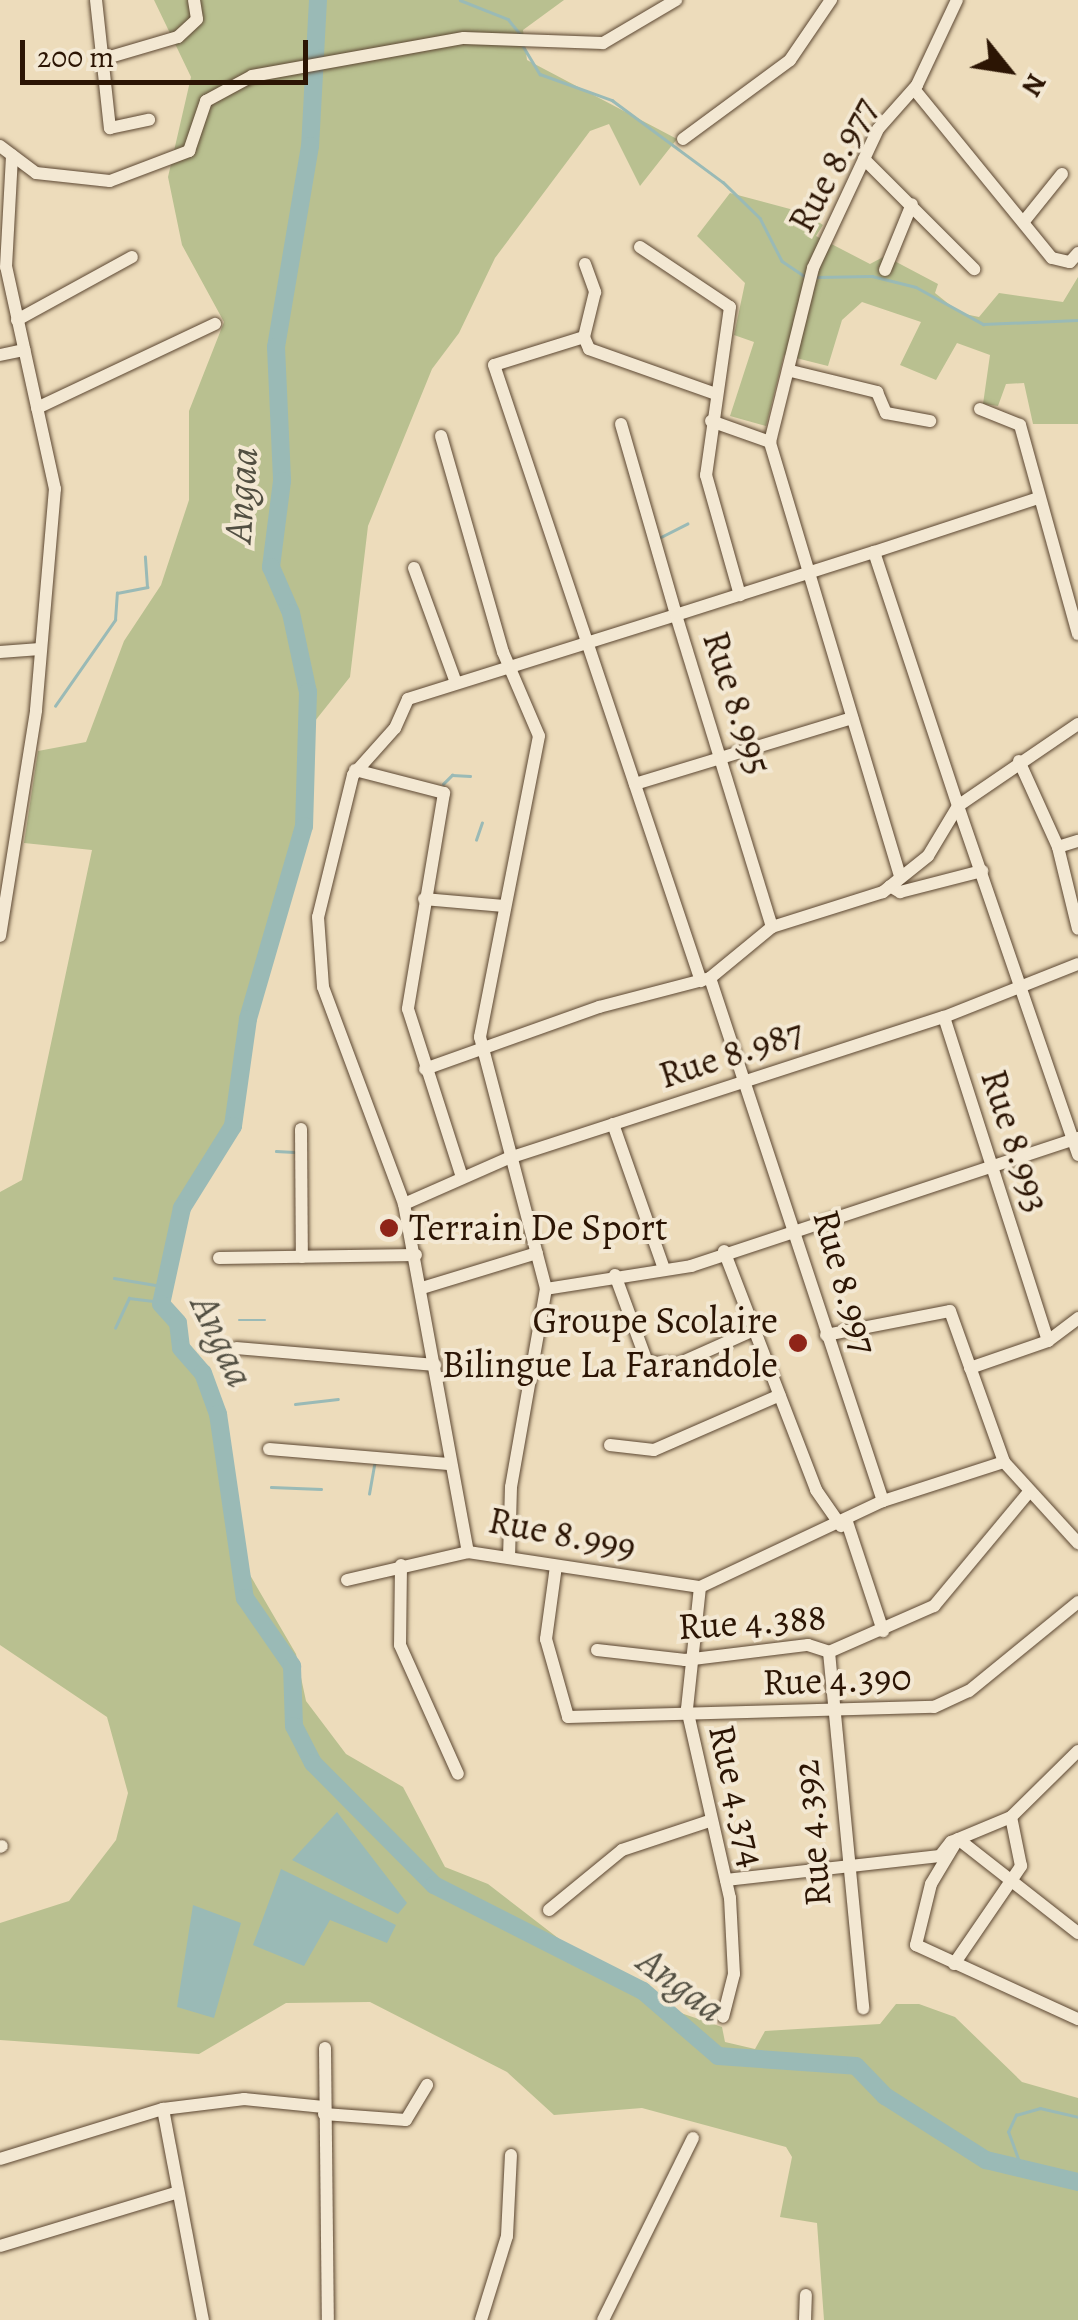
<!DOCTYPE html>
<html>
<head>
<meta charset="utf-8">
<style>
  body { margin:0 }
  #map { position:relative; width:1078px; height:2320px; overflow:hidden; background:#eddcbb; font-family:Alegreya,serif }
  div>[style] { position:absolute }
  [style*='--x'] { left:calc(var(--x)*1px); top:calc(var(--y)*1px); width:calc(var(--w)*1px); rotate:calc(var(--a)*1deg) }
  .green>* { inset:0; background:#b9c090 }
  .water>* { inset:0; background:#9abab6 }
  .stream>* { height:2.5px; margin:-1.25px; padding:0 1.25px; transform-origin:1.25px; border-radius:1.25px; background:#9abab6 }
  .river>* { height:18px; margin:-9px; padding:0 9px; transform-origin:9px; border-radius:9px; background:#9abab6 }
  .roads { filter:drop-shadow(0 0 2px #5c4732) drop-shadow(0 0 2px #5c4732) }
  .minor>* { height:12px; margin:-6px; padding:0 6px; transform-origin:6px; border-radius:6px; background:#f3e8d3 }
  .dots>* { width:28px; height:28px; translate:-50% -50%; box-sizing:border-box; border:5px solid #f3e8d3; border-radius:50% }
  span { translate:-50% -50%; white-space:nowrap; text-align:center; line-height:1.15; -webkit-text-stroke:8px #f3e8d3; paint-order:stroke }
  .street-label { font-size:38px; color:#2c1504 }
  .poi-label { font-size:38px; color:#2c1504 }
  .left { translate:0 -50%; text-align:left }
  .right { translate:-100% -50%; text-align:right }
  .water-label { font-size:40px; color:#524f42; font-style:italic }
  .north { position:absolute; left:958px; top:20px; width:100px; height:100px; -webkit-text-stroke:8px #f3e8d3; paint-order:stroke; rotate:120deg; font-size:28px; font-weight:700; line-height:40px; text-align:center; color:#2c1504 }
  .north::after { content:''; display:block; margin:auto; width:35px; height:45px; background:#2c1504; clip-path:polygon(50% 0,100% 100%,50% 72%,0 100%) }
  .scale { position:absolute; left:20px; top:40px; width:288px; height:45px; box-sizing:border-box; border:5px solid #2c1504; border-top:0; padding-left:12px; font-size:30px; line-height:35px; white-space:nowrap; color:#2c1504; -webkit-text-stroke:8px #f3e8d3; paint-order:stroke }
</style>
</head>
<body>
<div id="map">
  <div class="green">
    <div style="clip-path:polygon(154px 0,564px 0,523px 30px,527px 60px,677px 139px,640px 186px,609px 124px,590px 131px,495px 258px,459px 333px,432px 369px,368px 526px,350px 677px,307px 731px,297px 865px,248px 1019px,233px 1126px,182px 1208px,161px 1304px,178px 1323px,181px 1348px,203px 1373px,218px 1414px,236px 1551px,296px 1654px,306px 1701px,346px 1754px,403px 1787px,445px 1867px,488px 1884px,606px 1975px,615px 1967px,675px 2011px,722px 2027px,725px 2042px,755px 2049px,765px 2031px,880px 2024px,896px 2004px,919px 2004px,955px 2017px,1022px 2082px,1078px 2098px,1078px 2320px,824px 2320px,817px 2223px,780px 2217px,792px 2157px,786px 2147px,642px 2108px,554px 2115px,507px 2072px,370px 2002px,286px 2003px,199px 2054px,0 2040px,0 1923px,69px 1901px,116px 1840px,128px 1793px,107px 1717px,0 1645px,0 1192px,22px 1180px,92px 850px,24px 843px,38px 751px,86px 742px,124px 641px,161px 585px,189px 500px,189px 411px,224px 322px,182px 245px,168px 177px,191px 77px)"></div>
    <div style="clip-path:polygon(730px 193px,805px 213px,823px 225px,816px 236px,870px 264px,885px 256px,938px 284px,935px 293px,960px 313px,979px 317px,999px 293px,1063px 302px,1078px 277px,1078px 424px,1033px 424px,1024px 383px,1006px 384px,998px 406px,983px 404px,990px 355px,957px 343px,936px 380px,900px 365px,921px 322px,862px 302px,842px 320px,828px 366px,784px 355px,766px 426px,730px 416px,754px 342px,734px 335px,745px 283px,697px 236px)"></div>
  </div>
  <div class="water">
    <div style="clip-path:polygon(337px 1812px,407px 1903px,398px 1914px,292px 1860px)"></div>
    <div style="clip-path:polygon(281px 1869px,396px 1925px,387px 1943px,330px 1920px,304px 1966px,253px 1945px)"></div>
    <div style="clip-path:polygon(193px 1905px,241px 1923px,214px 2018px,177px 2007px)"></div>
  </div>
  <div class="stream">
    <div style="--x:460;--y:0;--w:52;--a:21.6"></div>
    <div style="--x:508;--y:19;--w:19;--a:51"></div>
    <div style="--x:523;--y:46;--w:33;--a:59"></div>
    <div style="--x:540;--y:74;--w:77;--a:19.9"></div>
    <div style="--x:612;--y:100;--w:138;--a:36.5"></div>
    <div style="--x:723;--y:182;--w:52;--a:44.2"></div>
    <div style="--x:760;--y:218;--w:48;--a:62.9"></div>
    <div style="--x:782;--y:261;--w:27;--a:34"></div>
    <div style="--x:817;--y:277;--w:55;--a:-1"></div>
    <div style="--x:872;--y:276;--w:45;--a:14"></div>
    <div style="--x:916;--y:287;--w:77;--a:28.9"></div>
    <div style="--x:983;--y:324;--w:95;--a:-2.4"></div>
    <div style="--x:657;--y:539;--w:34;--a:-27"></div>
    <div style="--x:55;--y:706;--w:105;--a:-55.1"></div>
    <div style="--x:115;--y:620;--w:27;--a:-86"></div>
    <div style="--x:117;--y:593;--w:31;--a:-11"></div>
    <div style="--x:147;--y:587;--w:30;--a:-94"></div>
    <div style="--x:443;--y:784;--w:13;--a:-45"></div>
    <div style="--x:452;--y:775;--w:18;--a:3"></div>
    <div style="--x:476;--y:840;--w:18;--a:-71"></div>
    <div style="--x:276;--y:1151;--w:18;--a:3"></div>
    <div style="--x:114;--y:1278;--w:43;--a:9.5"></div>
    <div style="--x:239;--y:1320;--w:26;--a:0"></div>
    <div style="--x:115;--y:1328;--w:33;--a:-65"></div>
    <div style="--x:129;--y:1298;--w:24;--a:7"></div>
    <div style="--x:295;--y:1404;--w:43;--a:-6.6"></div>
    <div style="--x:271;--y:1487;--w:50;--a:2.3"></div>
    <div style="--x:369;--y:1494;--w:34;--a:-80"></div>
    <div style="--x:1021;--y:2167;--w:37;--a:-110"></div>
    <div style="--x:1008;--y:2132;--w:19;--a:-65"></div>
    <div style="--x:1016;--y:2115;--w:25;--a:-16"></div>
    <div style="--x:1040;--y:2108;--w:39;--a:13"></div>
  </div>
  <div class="river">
    <div style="--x:318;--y:0;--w:146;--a:93.1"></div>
    <div style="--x:310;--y:146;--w:204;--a:99.6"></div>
    <div style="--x:276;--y:347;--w:134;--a:87.4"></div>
    <div style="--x:282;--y:481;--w:87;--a:97.3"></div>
    <div style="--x:271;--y:567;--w:50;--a:66.5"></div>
    <div style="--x:291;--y:613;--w:81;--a:77.9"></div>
    <div style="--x:308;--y:692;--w:134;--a:91.7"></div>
    <div style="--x:304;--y:826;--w:201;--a:106.2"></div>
    <div style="--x:248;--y:1019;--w:108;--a:98"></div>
    <div style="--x:233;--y:1126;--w:97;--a:121.9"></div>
    <div style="--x:182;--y:1208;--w:98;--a:102.3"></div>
    <div style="--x:161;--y:1304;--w:25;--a:48"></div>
    <div style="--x:178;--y:1323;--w:25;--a:83"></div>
    <div style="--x:181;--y:1348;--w:33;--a:49"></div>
    <div style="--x:203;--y:1373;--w:44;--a:69.9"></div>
    <div style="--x:218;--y:1414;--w:186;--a:81.7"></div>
    <div style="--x:245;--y:1598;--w:83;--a:55.3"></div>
    <div style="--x:292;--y:1666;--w:60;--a:88.1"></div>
    <div style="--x:294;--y:1726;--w:42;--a:62.8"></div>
    <div style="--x:313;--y:1763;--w:172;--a:45.2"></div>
    <div style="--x:434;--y:1885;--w:234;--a:26.9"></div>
    <div style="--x:643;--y:1991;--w:99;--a:40.9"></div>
    <div style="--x:718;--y:2056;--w:138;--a:4.1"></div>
    <div style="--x:856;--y:2066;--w:42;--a:46"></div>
    <div style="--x:885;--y:2096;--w:120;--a:32.4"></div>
    <div style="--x:986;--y:2160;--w:95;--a:13.4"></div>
  </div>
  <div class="roads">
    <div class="minor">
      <div style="--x:96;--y:0;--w:129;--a:83.8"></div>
      <div style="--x:110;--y:128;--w:40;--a:-12"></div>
      <div style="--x:103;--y:59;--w:78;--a:-16.3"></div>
      <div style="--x:178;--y:37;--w:26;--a:-43"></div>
      <div style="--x:197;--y:19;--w:19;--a:-99"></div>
      <div style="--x:914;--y:89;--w:218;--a:50.8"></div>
      <div style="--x:1052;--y:258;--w:18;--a:13"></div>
      <div style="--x:1070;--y:262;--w:12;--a:-48"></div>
      <div style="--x:683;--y:139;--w:133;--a:-36.4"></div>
      <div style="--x:790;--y:60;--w:73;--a:-55.7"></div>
      <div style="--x:0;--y:146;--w:45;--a:36.9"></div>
      <div style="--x:36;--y:173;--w:74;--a:6.2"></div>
      <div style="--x:110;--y:181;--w:85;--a:-20.8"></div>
      <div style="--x:189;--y:151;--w:53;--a:-71.2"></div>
      <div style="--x:206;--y:101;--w:52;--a:-28.5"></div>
      <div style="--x:252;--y:76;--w:215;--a:-10.2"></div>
      <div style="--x:464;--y:38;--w:139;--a:2.1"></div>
      <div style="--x:603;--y:43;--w:85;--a:-30.5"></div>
      <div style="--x:864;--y:159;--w:156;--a:45"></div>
      <div style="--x:1025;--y:220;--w:59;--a:-51.2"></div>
      <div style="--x:640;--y:247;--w:108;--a:33.7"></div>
      <div style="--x:730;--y:307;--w:170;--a:98.1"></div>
      <div style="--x:706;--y:475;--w:125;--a:74.2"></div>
      <div style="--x:585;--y:264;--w:30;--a:70"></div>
      <div style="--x:595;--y:292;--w:46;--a:103.7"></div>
      <div style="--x:584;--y:337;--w:13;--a:67"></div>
      <div style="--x:589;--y:349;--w:132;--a:19.5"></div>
      <div style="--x:885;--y:270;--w:71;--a:-67.8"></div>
      <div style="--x:17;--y:320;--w:131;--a:-28.7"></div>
      <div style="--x:584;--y:337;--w:94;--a:162.7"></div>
      <div style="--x:494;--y:365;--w:650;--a:71.43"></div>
      <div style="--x:0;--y:355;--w:25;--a:-12"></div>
      <div style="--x:791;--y:371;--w:89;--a:13.7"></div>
      <div style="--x:877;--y:392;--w:23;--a:67"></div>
      <div style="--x:886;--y:413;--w:45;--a:10.3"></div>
      <div style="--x:37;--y:408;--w:197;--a:-25.3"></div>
      <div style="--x:980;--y:409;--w:43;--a:21.8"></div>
      <div style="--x:1020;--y:425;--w:217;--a:74.5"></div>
      <div style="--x:711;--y:421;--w:63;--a:19.6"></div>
      <div style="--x:621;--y:424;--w:199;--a:73.9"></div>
      <div style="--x:676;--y:615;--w:281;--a:162.6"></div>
      <div style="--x:408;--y:699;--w:32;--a:114"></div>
      <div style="--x:395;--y:728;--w:63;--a:131.8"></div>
      <div style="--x:353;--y:775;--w:146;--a:103.8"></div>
      <div style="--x:318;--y:917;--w:70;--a:85.9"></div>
      <div style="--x:323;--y:987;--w:232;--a:69.5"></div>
      <div style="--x:404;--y:1204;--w:354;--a:79.6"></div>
      <div style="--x:468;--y:1552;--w:235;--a:8.6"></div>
      <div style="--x:700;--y:1587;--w:202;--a:-25.2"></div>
      <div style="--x:883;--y:1501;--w:127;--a:-17.9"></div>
      <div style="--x:441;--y:436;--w:225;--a:74"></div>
      <div style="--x:503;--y:652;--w:91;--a:66.8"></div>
      <div style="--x:539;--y:736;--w:307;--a:101.1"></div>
      <div style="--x:480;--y:1037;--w:260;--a:75.3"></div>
      <div style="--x:546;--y:1289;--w:147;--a:-9"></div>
      <div style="--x:691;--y:1266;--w:408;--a:-18.3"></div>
      <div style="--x:874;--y:552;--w:268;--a:71.7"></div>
      <div style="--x:958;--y:806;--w:58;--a:121"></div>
      <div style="--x:928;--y:856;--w:58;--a:141.3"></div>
      <div style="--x:883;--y:892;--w:116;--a:162.5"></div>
      <div style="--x:772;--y:927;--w:326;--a:-107.1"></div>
      <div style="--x:676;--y:615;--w:208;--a:-17.7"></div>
      <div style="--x:874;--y:552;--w:173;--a:-18.2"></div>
      <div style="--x:414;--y:568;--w:119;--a:69.9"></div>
      <div style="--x:0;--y:652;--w:40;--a:-4.3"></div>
      <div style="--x:1078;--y:724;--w:145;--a:145.7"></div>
      <div style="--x:958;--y:806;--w:369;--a:71"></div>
      <div style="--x:1019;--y:761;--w:94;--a:65.6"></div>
      <div style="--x:1058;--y:847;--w:84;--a:76.3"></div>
      <div style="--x:355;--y:770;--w:92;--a:14.5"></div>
      <div style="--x:444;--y:793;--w:219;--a:99.5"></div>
      <div style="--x:408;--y:1009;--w:176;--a:72.2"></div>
      <div style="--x:635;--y:784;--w:227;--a:-16.9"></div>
      <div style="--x:1058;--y:847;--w:21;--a:-17"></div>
      <div style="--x:900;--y:876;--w:453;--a:-106.7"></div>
      <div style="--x:770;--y:442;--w:179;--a:-76.1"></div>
      <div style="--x:813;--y:268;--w:153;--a:-64.9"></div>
      <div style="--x:878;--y:129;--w:59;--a:-48.4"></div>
      <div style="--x:917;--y:85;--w:94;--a:-64.8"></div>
      <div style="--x:890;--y:886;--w:12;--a:31"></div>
      <div style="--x:900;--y:892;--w:85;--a:-14.4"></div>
      <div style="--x:424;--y:899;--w:80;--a:5"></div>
      <div style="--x:0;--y:936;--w:229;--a:-80.9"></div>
      <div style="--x:36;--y:710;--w:222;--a:-85.1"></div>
      <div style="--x:55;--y:489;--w:227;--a:-102.4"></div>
      <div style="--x:6;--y:267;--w:112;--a:-86.9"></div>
      <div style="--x:710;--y:978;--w:551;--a:71.7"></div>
      <div style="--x:944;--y:1017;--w:340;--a:72.2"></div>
      <div style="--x:425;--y:1069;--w:185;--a:-19.6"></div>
      <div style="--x:599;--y:1007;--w:115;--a:-14.6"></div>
      <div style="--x:710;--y:978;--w:80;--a:-39.4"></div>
      <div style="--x:613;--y:1124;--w:151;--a:70.6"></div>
      <div style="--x:301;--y:1129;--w:128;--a:89.6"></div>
      <div style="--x:404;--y:1204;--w:115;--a:-23.7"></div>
      <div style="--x:509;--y:1158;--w:457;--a:-18"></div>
      <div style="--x:944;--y:1017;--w:144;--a:-21.6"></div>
      <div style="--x:724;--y:1251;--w:256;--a:68.9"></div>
      <div style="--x:816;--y:1490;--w:44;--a:55.2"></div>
      <div style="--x:219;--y:1258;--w:197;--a:-0.9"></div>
      <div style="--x:615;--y:1275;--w:93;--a:69.8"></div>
      <div style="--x:647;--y:1362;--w:31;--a:4"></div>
      <div style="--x:678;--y:1364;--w:83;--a:-24.1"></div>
      <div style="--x:422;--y:1288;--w:120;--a:-16.9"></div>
      <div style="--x:826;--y:1335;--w:126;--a:-11"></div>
      <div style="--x:950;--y:1311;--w:160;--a:70.3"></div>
      <div style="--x:1004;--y:1462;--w:110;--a:47.6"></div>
      <div style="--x:236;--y:1348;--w:200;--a:4.9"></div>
      <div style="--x:970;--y:1368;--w:83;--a:-19.1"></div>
      <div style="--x:1048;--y:1341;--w:38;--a:-37"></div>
      <div style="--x:610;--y:1445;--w:44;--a:6.5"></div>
      <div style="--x:654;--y:1450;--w:137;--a:-23.6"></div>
      <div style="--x:269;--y:1449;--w:180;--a:4.8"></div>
      <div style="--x:847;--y:1522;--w:115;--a:71.7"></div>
      <div style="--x:509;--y:1558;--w:71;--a:-88.4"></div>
      <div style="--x:511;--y:1487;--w:201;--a:-80"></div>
      <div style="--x:401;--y:1565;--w:80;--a:90.7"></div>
      <div style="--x:400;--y:1645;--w:141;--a:65.8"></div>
      <div style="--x:556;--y:1566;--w:74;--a:97.8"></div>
      <div style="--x:546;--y:1639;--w:81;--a:74.2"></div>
      <div style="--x:568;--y:1717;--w:366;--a:-1.6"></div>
      <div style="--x:934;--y:1707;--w:38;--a:-25"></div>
      <div style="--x:969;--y:1691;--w:141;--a:-39.2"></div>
      <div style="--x:347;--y:1580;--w:124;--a:-13"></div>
      <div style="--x:700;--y:1587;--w:123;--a:96.1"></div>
      <div style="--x:687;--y:1709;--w:194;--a:77.2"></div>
      <div style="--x:730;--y:1898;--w:76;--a:87"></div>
      <div style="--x:734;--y:1974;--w:44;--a:104.3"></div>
      <div style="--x:597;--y:1650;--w:89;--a:6.5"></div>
      <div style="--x:685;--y:1660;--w:124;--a:-7"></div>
      <div style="--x:808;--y:1645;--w:22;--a:18"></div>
      <div style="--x:829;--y:1652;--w:115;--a:-23.7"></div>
      <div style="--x:934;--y:1606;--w:148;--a:-50.2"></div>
      <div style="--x:829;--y:1652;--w:358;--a:84.5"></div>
      <div style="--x:0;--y:1847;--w:2;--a:-27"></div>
      <div style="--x:726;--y:1880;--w:215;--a:-6.4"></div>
      <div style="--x:940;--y:1856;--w:18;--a:-52"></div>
      <div style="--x:951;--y:1842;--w:65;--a:-22.6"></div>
      <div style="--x:1011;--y:1817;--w:94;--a:-44.6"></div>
      <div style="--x:549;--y:1910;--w:94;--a:-39.4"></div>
      <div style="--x:622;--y:1850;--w:92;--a:-18.4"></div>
      <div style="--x:1078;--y:1933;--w:152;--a:-141.9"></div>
      <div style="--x:958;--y:1839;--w:52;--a:121"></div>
      <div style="--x:931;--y:1884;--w:63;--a:103.8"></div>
      <div style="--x:916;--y:1945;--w:178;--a:24.6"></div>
      <div style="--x:954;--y:1964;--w:119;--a:-55.6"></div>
      <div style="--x:1021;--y:1866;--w:50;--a:-101.5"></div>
      <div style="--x:325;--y:2048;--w:272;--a:89.4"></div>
      <div style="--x:163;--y:2109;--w:82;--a:-7"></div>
      <div style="--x:244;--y:2099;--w:80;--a:5.7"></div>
      <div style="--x:324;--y:2114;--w:82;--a:4.2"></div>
      <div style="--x:406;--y:2120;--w:41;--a:-59"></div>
      <div style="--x:0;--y:2159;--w:170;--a:-17.1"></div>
      <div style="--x:163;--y:2109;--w:215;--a:79.3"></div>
      <div style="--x:0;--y:2246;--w:184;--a:-16.8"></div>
      <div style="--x:481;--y:2320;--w:88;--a:-72.8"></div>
      <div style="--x:507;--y:2236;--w:81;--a:-87.2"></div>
      <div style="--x:603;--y:2320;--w:203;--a:-63.7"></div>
      <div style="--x:805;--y:2320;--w:25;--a:-88"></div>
    </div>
  </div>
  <div class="dots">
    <div style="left:389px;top:1228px;background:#8f2418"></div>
    <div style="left:798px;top:1343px;background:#8f2418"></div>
  </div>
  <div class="street-label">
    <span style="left:833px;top:165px;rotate:-62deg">Rue 8.977</span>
    <span style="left:737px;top:703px;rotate:72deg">Rue 8.995</span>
    <span style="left:731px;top:1054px;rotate:-18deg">Rue 8.987</span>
    <span style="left:1015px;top:1141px;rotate:72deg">Rue 8.993</span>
    <span style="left:845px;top:1282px;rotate:74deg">Rue 8.997</span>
    <span style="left:562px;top:1534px;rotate:11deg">Rue 8.999</span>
    <span style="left:752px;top:1622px;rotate:-4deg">Rue 4.388</span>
    <span style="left:837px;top:1680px;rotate:-2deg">Rue 4.390</span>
    <span style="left:737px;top:1796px;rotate:77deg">Rue 4.374</span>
    <span style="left:812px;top:1833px;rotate:-95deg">Rue 4.392</span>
  </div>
  <div class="poi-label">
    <span class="left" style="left:409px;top:1228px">Terrain De Sport</span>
    <span class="right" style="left:778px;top:1343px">Groupe Scolaire<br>Bilingue La Farandole</span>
  </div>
  <div class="water-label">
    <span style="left:241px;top:495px;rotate:-86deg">Angaa</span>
    <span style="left:222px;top:1341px;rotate:65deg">Angaa</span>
    <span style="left:681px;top:1985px;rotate:37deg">Angaa</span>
  </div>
  <div class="north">N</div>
  <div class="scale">200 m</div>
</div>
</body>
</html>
